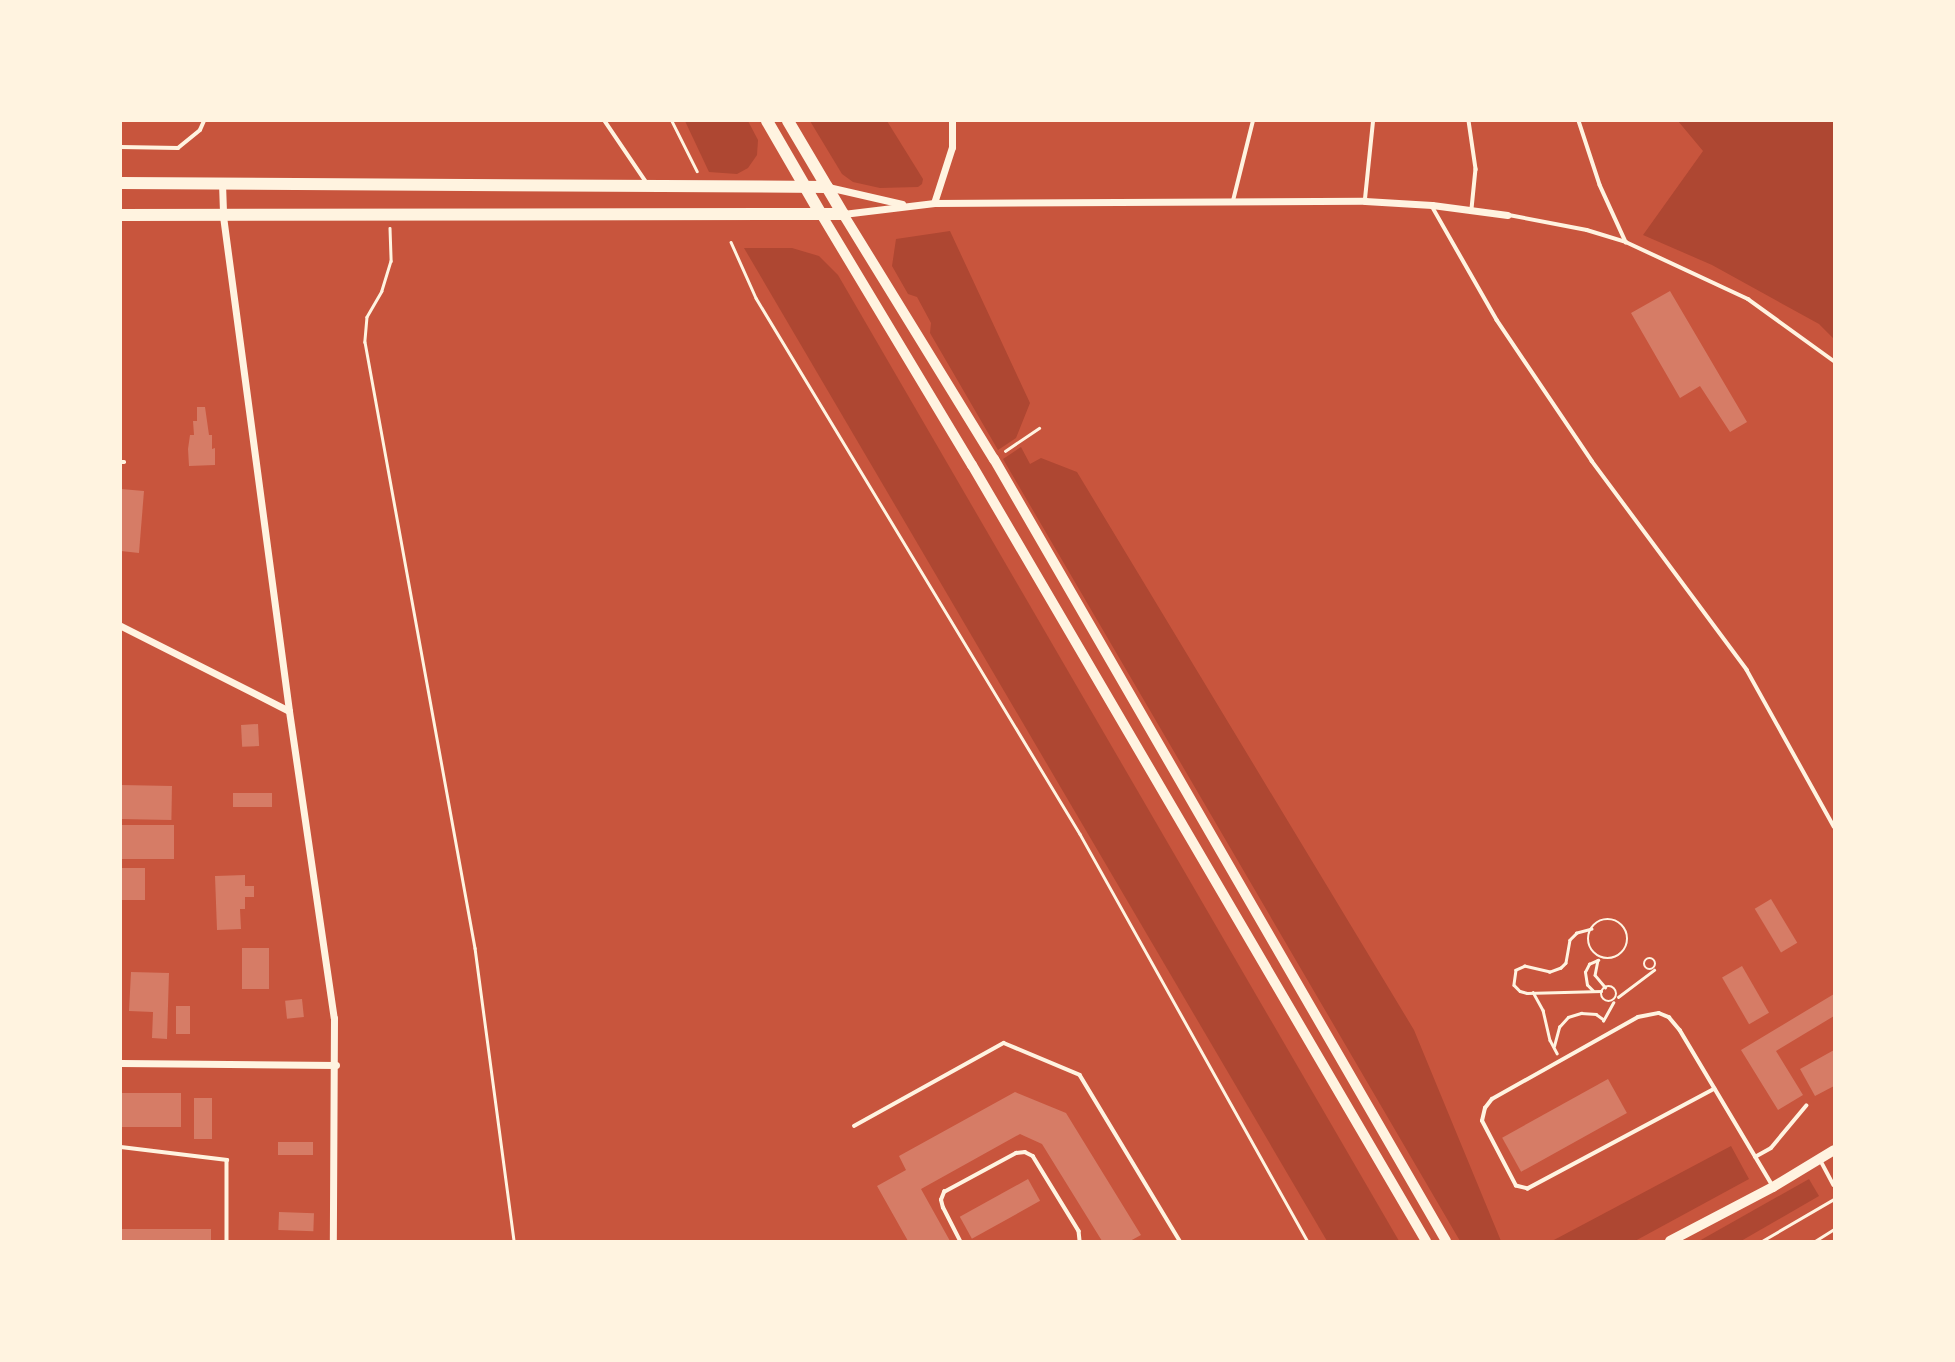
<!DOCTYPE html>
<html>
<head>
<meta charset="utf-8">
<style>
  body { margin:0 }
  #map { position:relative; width:1955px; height:1362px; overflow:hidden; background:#c8553d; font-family:"Open Sans",sans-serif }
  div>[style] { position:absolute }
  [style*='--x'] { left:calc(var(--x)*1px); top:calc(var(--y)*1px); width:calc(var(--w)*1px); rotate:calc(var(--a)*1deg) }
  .green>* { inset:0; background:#ae4732 }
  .building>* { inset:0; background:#d67c66; transform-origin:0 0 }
  .path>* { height:2.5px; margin:-1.25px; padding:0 1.25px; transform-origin:1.25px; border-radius:1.25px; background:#fff3e0 }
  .path>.ring { margin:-1.25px; padding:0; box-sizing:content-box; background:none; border:2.5px solid #fff3e0; border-radius:50% }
  .service>* { height:3.5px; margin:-1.75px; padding:0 1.75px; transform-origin:1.75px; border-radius:1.75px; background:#fff3e0 }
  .minor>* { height:7px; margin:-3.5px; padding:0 3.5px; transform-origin:3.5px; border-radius:3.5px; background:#fff3e0 }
  .tertiary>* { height:10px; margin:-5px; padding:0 5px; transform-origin:5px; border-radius:5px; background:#fff3e0 }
  .primary>* { height:12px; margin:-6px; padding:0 6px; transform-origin:6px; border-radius:6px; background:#fff3e0 }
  span { translate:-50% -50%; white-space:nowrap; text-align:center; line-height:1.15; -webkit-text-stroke:6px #fff3e0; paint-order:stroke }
  .frame { position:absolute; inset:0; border:122px solid #fff3e0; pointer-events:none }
</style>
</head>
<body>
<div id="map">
  <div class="green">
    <div style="clip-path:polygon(685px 121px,748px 121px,758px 140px,757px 155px,748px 168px,737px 174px,709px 172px)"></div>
    <div style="clip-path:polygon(810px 121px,887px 121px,923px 179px,922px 184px,918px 187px,880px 188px,853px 182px,842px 174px)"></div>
    <div style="clip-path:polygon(1678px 121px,1834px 121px,1834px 339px,1819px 324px,1712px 265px,1643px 235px,1703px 151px)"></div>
    <div style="clip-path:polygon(950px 231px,1030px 403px,1016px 438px,998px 450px,930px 333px,931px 323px,917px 297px,908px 294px,892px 266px,896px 239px)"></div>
    <div style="clip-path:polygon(744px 248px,792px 248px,819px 256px,838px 275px,1399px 1241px,1327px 1241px)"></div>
    <div style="clip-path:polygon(1021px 447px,1030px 464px,1041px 458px,1077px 472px,1414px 1030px,1501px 1241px,1460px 1241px,1003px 459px)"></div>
    <div style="clip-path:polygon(1731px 1146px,1749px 1179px,1635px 1241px,1552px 1241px)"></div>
    <div style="clip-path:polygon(1809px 1179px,1819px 1196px,1741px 1241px,1699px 1241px)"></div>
  </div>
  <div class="building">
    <div style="clip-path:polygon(1670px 291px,1747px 422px,1730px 432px,1700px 386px,1680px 398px,1631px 313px)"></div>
    <div style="clip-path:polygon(197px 407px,205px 407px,209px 435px,212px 435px,212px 449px,215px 448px,215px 465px,189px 466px,188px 449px,190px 435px,194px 435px,193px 421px,197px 421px)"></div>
    <div style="clip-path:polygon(121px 489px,144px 491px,139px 553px,121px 551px)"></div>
    <div style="left:258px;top:724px;width:22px;height:17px;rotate:87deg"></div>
    <div style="left:121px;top:785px;width:51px;height:34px;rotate:1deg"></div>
    <div style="left:233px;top:793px;width:39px;height:14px"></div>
    <div style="left:121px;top:825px;width:53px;height:34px"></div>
    <div style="left:121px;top:868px;width:24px;height:32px"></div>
    <div style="clip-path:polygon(245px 875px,245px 886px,254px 886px,254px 897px,245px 897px,245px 909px,240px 909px,241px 929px,217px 930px,215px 876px)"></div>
    <div style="left:1771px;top:899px;width:51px;height:19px;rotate:59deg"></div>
    <div style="left:242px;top:948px;width:27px;height:41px"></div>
    <div style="left:1742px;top:966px;width:54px;height:23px;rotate:60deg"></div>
    <div style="clip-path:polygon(131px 972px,169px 973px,167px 1039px,152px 1038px,153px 1012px,129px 1011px)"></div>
    <div style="clip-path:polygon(1834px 994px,1834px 1016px,1776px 1051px,1803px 1095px,1778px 1110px,1741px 1050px)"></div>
    <div style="left:302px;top:999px;width:18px;height:17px;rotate:84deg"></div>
    <div style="left:176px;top:1006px;width:14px;height:28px"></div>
    <div style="clip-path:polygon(1834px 1050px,1834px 1086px,1815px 1096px,1800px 1069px)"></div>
    <div style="left:1608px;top:1079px;width:39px;height:121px;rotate:61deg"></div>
    <div style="clip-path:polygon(1015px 1092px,1066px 1113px,1141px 1235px,1130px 1241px,1102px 1241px,1042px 1144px,1020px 1134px,921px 1189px,950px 1241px,908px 1241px,877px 1186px,906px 1170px,899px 1156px)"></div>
    <div style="left:121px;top:1093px;width:60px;height:34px"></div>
    <div style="left:194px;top:1098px;width:18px;height:41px"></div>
    <div style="left:313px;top:1142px;width:13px;height:35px;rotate:90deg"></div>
    <div style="left:1028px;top:1179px;width:25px;height:78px;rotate:61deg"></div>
    <div style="left:279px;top:1212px;width:35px;height:18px;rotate:2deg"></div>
    <div style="left:211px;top:1229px;width:12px;height:90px;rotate:90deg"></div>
  </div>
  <div class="path">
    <div style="--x:672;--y:121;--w:56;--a:63.4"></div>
    <div style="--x:390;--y:228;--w:33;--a:88"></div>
    <div style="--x:391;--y:261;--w:31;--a:107"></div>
    <div style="--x:382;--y:291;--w:30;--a:120"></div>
    <div style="--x:367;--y:317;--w:25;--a:95"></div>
    <div style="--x:365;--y:342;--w:616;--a:79.71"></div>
    <div style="--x:475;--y:948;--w:296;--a:82.4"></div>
    <div style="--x:731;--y:242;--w:61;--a:65.9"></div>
    <div style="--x:756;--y:298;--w:626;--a:58.85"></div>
    <div style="--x:1080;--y:834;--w:466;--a:60.8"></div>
    <div style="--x:1005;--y:451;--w:41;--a:-34.1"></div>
    <div class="ring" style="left:1588px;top:919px;width:37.5px;height:37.5px"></div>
    <div style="--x:1592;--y:929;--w:16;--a:165"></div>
    <div style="--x:1577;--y:933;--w:10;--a:135"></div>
    <div style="--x:1570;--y:940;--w:23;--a:100"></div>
    <div style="--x:1566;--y:963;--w:7;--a:135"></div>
    <div style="--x:1561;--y:968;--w:12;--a:160"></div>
    <div style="--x:1550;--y:972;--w:26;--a:-167"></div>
    <div style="--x:1525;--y:966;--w:10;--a:156"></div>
    <div style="--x:1516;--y:970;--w:15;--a:98"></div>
    <div style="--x:1514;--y:985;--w:8;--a:45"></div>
    <div style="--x:1520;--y:991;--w:7;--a:16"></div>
    <div style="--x:1527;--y:993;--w:74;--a:-1.5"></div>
    <div class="ring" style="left:1644px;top:958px;width:9.5px;height:9.5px"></div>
    <div style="--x:1598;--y:960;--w:15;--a:101"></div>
    <div style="--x:1595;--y:975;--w:16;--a:50"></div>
    <div class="ring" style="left:1601px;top:986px;width:13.5px;height:13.5px"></div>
    <div style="--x:1593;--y:991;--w:8;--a:-135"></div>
    <div style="--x:1587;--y:985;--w:13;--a:-99"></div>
    <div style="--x:1585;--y:972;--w:9;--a:-63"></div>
    <div style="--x:1589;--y:964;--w:10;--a:-24"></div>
    <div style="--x:1533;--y:992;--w:21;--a:61"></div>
    <div style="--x:1543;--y:1010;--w:31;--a:77"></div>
    <div style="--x:1550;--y:1040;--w:15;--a:62"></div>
    <div style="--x:1618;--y:997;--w:45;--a:-36.9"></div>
    <div style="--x:1603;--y:1021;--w:21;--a:-61"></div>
    <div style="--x:1554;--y:1046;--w:20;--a:-75"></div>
    <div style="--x:1559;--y:1027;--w:13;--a:-48"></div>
    <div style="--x:1568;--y:1017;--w:14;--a:-17"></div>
    <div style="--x:1581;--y:1013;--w:15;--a:4"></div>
    <div style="--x:1596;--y:1014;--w:9;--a:36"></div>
    <div style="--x:1762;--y:1241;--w:83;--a:-30.3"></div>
    <div style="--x:1815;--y:1241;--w:22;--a:-32"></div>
  </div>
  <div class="service">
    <div style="--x:605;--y:121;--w:75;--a:55.9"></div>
    <div style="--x:1469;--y:121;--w:49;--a:81.7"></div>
    <div style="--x:1476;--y:169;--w:40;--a:95.7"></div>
    <div style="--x:1579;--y:121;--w:67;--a:71.8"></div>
    <div style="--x:1600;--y:185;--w:63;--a:65.5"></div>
    <div style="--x:121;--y:147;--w:57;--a:1"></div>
    <div style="--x:178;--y:148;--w:28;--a:-39"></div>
    <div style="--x:200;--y:130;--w:10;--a:-66"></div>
    <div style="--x:1365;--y:199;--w:78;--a:-84.1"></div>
    <div style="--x:1233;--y:201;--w:82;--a:-76"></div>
    <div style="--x:1432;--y:206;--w:131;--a:60.3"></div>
    <div style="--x:1497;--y:320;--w:170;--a:56"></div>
    <div style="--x:1592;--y:461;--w:260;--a:53.4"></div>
    <div style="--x:1747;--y:670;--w:179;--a:60.9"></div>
    <div style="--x:1509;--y:215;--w:79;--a:10.9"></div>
    <div style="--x:1587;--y:230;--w:41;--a:17.1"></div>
    <div style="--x:1626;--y:242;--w:135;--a:25"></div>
    <div style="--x:1748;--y:299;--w:106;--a:35.8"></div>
    <div style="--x:121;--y:462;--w:3;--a:0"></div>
    <div style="--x:1715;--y:1089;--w:212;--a:151.9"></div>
    <div style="--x:1528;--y:1189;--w:12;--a:-166"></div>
    <div style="--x:1516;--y:1186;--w:73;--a:-117.6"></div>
    <div style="--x:1482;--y:1121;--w:13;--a:-77"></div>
    <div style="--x:1485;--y:1108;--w:11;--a:-52"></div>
    <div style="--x:1492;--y:1099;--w:167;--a:-29.3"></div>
    <div style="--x:1638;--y:1017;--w:21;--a:-11"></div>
    <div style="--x:1659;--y:1013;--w:11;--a:22"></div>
    <div style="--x:1669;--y:1017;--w:17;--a:50"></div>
    <div style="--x:1680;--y:1030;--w:182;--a:59.2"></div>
    <div style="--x:854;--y:1126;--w:171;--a:-29"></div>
    <div style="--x:1004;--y:1043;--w:82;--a:22.8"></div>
    <div style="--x:1080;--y:1075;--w:194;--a:58.9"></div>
    <div style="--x:121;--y:1147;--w:107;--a:7"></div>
    <div style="--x:227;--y:1160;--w:81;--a:90"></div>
    <div style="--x:1755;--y:1157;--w:18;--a:-29"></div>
    <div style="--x:1771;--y:1148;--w:55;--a:-50.2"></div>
    <div style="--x:1821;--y:1161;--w:27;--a:62"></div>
    <div style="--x:960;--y:1241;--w:37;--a:-117"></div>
    <div style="--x:943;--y:1208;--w:8;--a:-104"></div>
    <div style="--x:941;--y:1200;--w:9;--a:-69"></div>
    <div style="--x:944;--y:1192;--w:82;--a:-28.4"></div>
    <div style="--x:1016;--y:1153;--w:9;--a:-6"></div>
    <div style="--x:1025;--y:1152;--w:9;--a:27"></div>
    <div style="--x:1033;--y:1156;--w:88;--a:58.5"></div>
    <div style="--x:1079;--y:1231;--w:10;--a:84"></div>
  </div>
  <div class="minor">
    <div style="--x:222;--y:183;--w:33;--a:88"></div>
    <div style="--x:223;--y:216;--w:499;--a:82.4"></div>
    <div style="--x:289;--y:711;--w:310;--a:81.7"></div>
    <div style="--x:334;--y:1018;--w:223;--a:90.3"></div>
    <div style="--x:828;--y:187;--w:76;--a:12.9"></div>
    <div style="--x:934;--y:203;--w:59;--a:-72.2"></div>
    <div style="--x:952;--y:147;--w:26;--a:-90"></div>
    <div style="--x:843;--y:214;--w:92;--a:-6.9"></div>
    <div style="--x:934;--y:203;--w:431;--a:-0.3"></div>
    <div style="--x:1365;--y:201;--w:67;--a:3.4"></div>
    <div style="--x:1432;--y:205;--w:76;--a:7.6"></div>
    <div style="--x:121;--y:626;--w:188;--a:26.8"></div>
    <div style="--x:121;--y:1063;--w:215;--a:0.5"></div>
  </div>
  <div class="tertiary">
    <div style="--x:821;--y:214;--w:293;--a:59"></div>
    <div style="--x:972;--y:465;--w:899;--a:59.67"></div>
    <div style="--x:843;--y:214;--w:288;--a:58.4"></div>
    <div style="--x:994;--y:459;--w:903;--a:59.97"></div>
    <div style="--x:1670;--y:1241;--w:116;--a:-27.7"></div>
    <div style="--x:1773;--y:1187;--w:71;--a:-31.2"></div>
  </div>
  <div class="primary">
    <div style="--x:767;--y:121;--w:108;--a:59.9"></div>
    <div style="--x:788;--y:121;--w:108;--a:59.4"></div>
    <div style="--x:121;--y:183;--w:706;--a:0.32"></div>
    <div style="--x:121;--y:215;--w:722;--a:-0.08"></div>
  </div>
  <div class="frame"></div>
</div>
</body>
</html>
